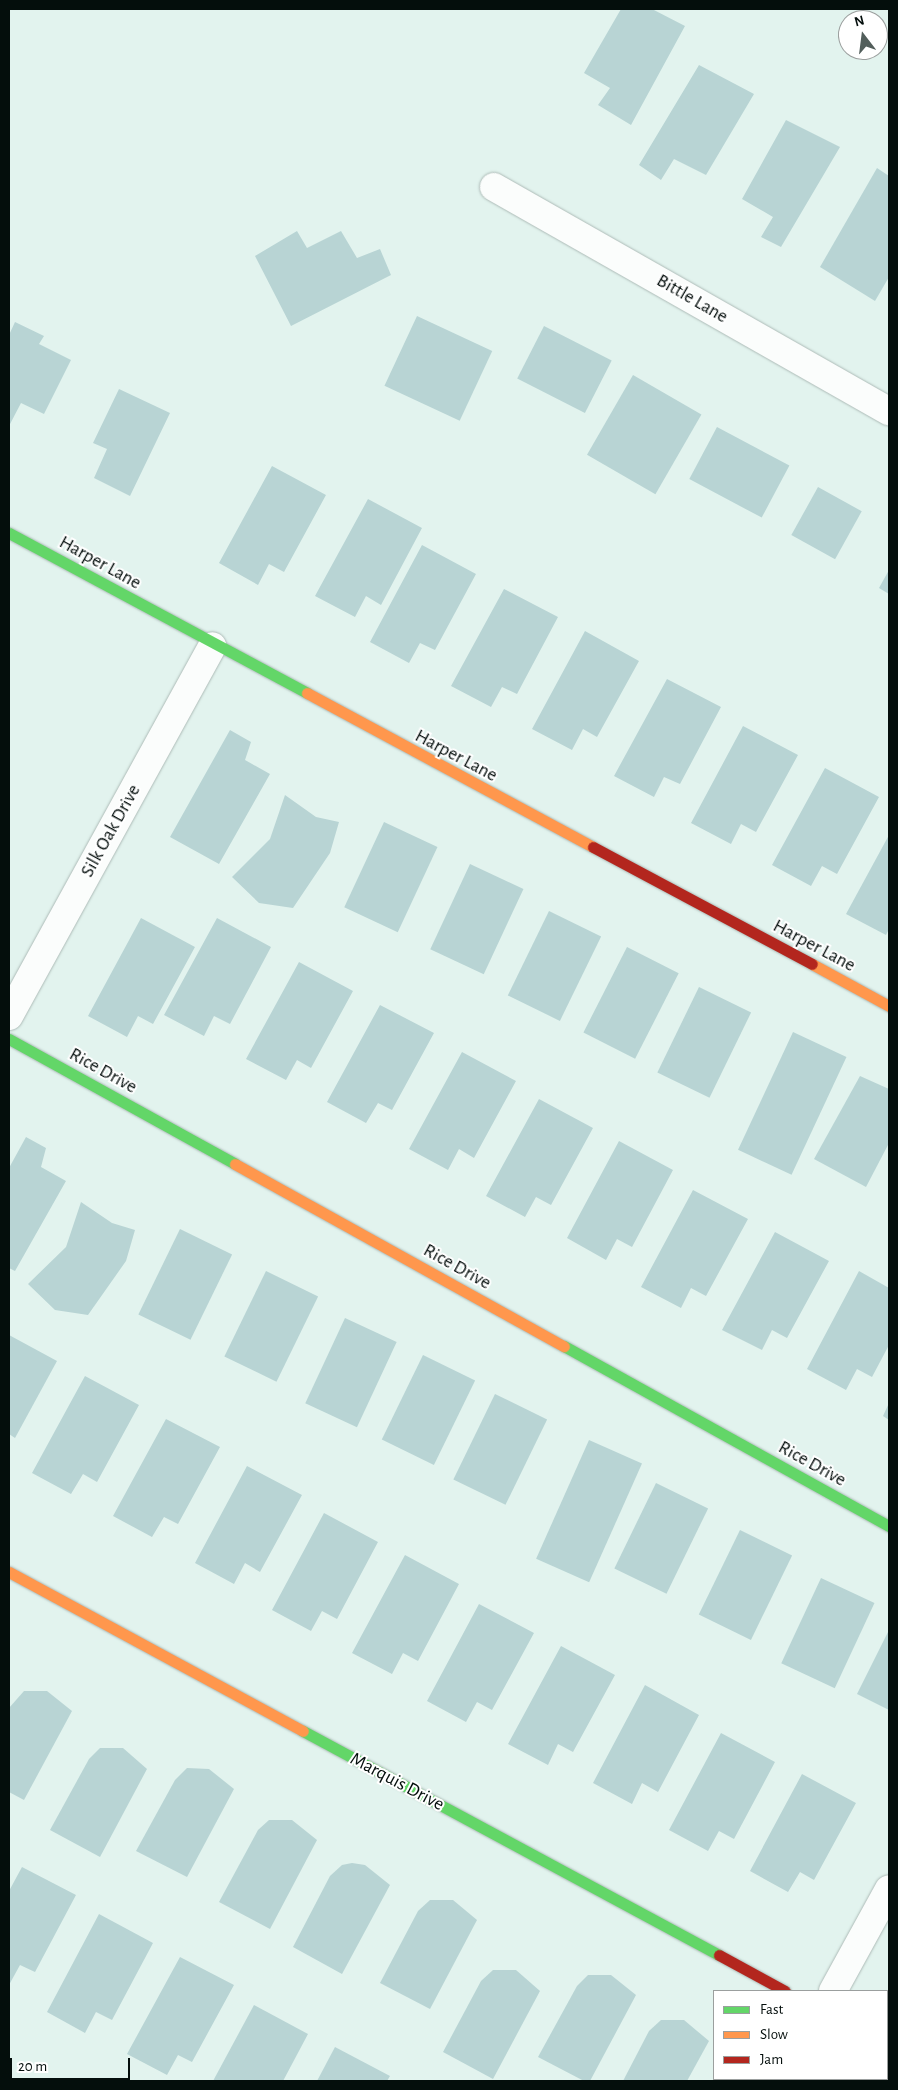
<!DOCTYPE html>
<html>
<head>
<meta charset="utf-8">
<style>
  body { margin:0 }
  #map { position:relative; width:898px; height:2090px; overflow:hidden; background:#e2f3ee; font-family:"Alegreya Sans",sans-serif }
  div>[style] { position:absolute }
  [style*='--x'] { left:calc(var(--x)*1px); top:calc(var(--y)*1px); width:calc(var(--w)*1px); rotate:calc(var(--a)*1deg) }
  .building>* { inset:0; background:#b8d4d4; transform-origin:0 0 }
  .roads { filter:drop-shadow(0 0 1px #adbbb7) drop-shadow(0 0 1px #adbbb7) }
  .street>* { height:28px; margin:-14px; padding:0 14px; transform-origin:14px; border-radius:14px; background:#fbfdfc }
  .fast>* { height:11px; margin:-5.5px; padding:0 5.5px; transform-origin:5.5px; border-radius:5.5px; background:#63d668 }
  .slow>* { height:11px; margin:-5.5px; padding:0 5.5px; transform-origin:5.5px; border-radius:5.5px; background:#ff974d }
  .jam>* { height:11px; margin:-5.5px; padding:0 5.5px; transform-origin:5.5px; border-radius:5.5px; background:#b3261e }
  span { translate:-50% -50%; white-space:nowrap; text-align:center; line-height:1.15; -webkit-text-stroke:4px #fff; paint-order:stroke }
  .street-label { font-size:19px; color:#040e0c }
  .frame { position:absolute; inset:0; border:10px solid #040e0c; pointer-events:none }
  .legend { position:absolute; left:713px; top:1990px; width:175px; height:90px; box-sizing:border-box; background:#fff; border:1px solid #9b9f9e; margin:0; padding:6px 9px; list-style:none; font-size:15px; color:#040e0c }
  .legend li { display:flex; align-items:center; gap:10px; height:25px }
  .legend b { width:25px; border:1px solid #9b9f9e }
  .north { position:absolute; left:838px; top:10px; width:50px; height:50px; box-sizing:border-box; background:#fff; border:1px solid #9b9f9e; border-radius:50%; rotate:345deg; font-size:14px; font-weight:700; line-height:20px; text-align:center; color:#040e0c }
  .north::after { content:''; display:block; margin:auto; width:18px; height:22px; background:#525e5b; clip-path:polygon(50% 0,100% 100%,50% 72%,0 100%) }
  .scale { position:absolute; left:10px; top:2058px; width:120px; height:22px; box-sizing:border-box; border:2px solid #040e0c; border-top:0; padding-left:6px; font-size:15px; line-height:18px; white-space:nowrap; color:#040e0c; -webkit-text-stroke:4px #fff; paint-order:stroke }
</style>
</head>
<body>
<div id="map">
  <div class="building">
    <div style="clip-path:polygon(621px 9px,652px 9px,685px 26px,631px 125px,598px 105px,610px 88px,584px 73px)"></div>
    <div style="clip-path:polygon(699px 65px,754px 94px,706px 175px,674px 159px,661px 180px,639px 165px)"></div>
    <div style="clip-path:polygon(786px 120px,840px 147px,781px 247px,761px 237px,773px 217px,742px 199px)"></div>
    <div style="clip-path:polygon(877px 168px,889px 176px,889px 277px,875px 301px,820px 267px)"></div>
    <div style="clip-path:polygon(297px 231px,307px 248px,341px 231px,357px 258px,380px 249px,391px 275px,291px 326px,255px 256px)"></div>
    <div style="left:417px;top:316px;width:83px;height:77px;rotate:25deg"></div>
    <div style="clip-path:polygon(15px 322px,44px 336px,39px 344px,71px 360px,44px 414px,21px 403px,9px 426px,9px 335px)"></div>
    <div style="left:544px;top:326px;width:76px;height:59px;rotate:27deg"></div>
    <div style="left:633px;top:375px;width:79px;height:92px;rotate:30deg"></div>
    <div style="clip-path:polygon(119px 389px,170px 413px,130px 496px,94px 478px,107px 449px,93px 443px)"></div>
    <div style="left:717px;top:427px;width:82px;height:59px;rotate:28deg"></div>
    <div style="clip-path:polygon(272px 466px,326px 495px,284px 572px,269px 564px,258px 585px,219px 563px)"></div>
    <div style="left:818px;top:487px;width:50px;height:55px;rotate:29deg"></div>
    <div style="clip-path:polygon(368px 499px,422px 528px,381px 605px,366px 596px,355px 617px,315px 596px)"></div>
    <div style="clip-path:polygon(422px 545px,476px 574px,435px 650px,420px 643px,409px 663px,370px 642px)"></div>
    <div style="clip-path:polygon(889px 570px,889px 594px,879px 588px)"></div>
    <div style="clip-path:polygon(504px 589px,558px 617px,517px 694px,502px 687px,491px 707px,451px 686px)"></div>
    <div style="clip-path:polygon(585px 631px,639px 661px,597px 737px,583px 729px,572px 750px,532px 729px)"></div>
    <div style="clip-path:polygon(667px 679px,721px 707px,680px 784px,664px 777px,654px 797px,614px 776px)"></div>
    <div style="clip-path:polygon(743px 726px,798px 755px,756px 832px,741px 824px,731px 844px,691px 823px)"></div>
    <div style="clip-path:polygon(230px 730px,251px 742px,245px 760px,270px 774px,219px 864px,170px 837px)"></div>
    <div style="clip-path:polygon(825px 768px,879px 797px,837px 874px,822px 866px,811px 886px,772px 865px)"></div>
    <div style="clip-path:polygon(285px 795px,316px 817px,339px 822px,330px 853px,293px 908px,259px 903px,232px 877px,270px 839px)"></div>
    <div style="left:384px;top:822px;width:59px;height:94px;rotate:25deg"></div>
    <div style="clip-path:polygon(889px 835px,889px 929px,886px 935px,846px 914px)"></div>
    <div style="left:470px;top:864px;width:59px;height:94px;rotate:25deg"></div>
    <div style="left:549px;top:911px;width:58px;height:94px;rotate:26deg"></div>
    <div style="clip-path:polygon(141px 918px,195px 947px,153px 1024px,138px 1016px,127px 1037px,88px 1016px)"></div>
    <div style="clip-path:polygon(217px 918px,271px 947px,230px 1024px,214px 1016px,204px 1036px,164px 1015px)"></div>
    <div style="left:627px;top:947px;width:58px;height:96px;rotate:27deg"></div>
    <div style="clip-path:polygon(299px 962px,353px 991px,311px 1068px,297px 1060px,286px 1080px,246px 1059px)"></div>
    <div style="left:699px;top:987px;width:58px;height:95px;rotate:26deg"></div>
    <div style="clip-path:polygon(380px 1005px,434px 1033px,392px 1110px,378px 1103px,366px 1123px,327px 1102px)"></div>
    <div style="left:793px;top:1032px;width:59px;height:130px;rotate:25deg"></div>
    <div style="clip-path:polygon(462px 1052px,516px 1081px,474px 1158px,459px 1149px,448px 1170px,409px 1149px)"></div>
    <div style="clip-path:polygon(860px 1076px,889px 1089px,889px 1143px,866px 1187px,814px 1159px)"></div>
    <div style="clip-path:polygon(539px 1099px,593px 1128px,551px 1205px,536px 1197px,525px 1217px,486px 1196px)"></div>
    <div style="clip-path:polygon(26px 1137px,46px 1148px,41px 1167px,66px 1181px,15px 1271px,9px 1268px,9px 1168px)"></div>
    <div style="clip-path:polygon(619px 1141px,673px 1170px,632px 1247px,617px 1239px,606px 1260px,567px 1238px)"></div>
    <div style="clip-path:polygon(693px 1190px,748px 1219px,706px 1296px,691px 1288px,681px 1308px,641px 1287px)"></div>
    <div style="clip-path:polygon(81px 1202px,112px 1223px,135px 1230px,126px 1261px,88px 1315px,55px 1310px,28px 1284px,66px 1247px)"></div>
    <div style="left:180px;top:1229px;width:58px;height:95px;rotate:26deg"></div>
    <div style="clip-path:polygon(775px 1232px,829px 1261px,787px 1338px,772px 1330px,762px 1350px,722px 1330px)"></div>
    <div style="left:266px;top:1271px;width:58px;height:95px;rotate:26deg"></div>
    <div style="clip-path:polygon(859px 1271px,889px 1288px,889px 1345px,872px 1377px,857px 1369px,846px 1390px,807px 1369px)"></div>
    <div style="left:345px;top:1318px;width:57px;height:94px;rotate:25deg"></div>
    <div style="clip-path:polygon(9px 1335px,57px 1361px,15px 1438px,9px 1434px)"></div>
    <div style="left:423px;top:1355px;width:58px;height:94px;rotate:26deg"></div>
    <div style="clip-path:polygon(85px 1376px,139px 1405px,97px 1482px,83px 1474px,71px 1494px,32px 1473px)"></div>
    <div style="left:495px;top:1394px;width:58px;height:95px;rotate:26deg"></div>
    <div style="clip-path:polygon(889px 1403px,889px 1420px,883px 1416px)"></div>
    <div style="clip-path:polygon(166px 1419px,220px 1447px,178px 1524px,164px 1517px,152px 1537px,113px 1516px)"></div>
    <div style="left:589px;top:1440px;width:58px;height:130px;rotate:24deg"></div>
    <div style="clip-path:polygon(247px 1466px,302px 1495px,260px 1572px,245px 1563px,234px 1584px,195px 1563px)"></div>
    <div style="left:656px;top:1483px;width:58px;height:95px;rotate:26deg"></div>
    <div style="clip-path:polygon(324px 1513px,378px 1542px,337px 1619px,322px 1611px,311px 1631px,272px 1610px)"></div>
    <div style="left:740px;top:1530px;width:58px;height:94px;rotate:26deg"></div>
    <div style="clip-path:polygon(405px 1555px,459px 1584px,418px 1661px,403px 1653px,392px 1674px,352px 1653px)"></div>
    <div style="left:821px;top:1578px;width:59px;height:94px;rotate:25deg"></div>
    <div style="clip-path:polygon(479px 1604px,534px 1633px,492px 1710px,477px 1702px,466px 1722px,427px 1701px)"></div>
    <div style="clip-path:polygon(889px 1630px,889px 1710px,857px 1694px)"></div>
    <div style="clip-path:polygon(561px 1646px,615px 1675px,573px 1752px,558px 1744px,548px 1765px,508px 1744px)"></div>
    <div style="clip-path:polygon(645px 1685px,699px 1715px,658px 1792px,642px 1783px,632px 1804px,593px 1783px)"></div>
    <div style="clip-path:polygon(24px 1691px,47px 1691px,72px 1711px,24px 1800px,9px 1792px,9px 1708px)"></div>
    <div style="clip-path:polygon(721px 1733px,775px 1762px,734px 1839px,719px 1831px,708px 1851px,669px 1830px)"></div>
    <div style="clip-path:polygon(100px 1748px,123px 1748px,147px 1769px,100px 1857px,50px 1830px,89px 1759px)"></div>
    <div style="clip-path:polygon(187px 1768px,209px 1769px,234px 1789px,187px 1877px,136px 1851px,175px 1780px)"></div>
    <div style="clip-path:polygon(802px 1774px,856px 1803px,814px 1880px,800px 1872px,788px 1892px,750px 1871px)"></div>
    <div style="clip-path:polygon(269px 1820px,292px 1820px,317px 1840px,270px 1929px,219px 1902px,258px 1830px)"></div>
    <div style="clip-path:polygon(352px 1863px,365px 1865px,390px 1885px,342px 1974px,293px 1947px,330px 1876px,342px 1865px)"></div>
    <div style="clip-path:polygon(22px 1867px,76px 1895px,35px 1972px,20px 1965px,9px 1985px,9px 1891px)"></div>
    <div style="clip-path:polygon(430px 1900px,453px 1900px,477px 1920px,430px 2009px,380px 1983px,418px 1911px)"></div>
    <div style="clip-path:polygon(99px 1914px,153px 1943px,112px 2020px,96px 2012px,85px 2033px,47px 2012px)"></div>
    <div style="clip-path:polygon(180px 1957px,234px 1985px,192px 2062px,178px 2055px,167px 2075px,127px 2054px)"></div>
    <div style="clip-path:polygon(493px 1970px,516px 1970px,540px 1991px,493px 2079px,443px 2052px,481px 1981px)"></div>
    <div style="clip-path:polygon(588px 1975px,611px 1975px,636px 1995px,590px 2081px,584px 2081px,538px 2057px,577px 1986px)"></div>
    <div style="clip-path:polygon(254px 2005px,308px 2034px,283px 2081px,213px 2081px)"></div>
    <div style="clip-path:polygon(661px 2020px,684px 2020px,709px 2041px,687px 2081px,623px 2081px,649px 2031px)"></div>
    <div style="clip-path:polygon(335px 2047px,390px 2076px,387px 2081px,317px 2081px)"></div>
  </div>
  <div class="roads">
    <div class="street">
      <div style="--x:494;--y:187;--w:454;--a:29.6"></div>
      <div style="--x:9;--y:1016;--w:422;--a:-61.2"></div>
      <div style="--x:833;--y:1991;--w:116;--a:-61.2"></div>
      <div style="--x:887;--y:2046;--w:3;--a:45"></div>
      <div style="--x:783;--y:2081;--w:3;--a:-45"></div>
    </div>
    <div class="fast">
      <div style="--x:9;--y:533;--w:338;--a:28.2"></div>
      <div style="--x:9;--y:1039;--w:258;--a:28.9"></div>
      <div style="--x:564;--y:1346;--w:372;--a:29"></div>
      <div style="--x:303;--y:1731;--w:472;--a:28.3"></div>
    </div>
    <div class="slow">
      <div style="--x:307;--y:693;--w:325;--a:28.3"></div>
      <div style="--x:812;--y:964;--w:88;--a:28.6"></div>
      <div style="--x:235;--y:1164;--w:376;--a:29"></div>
      <div style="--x:9;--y:1572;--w:334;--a:28.4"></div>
    </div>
    <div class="jam">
      <div style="--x:593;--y:847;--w:248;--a:28.1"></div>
      <div style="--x:719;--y:1955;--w:75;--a:28.6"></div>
    </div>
  </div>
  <div class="street-label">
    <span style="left:692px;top:299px;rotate:30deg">Bittle Lane</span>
    <span style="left:100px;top:563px;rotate:29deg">Harper Lane</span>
    <span style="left:456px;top:756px;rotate:28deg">Harper Lane</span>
    <span style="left:111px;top:831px;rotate:-61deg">Silk Oak Drive</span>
    <span style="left:814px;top:946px;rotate:28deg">Harper Lane</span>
    <span style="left:103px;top:1071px;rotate:29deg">Rice Drive</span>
    <span style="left:457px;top:1267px;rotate:29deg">Rice Drive</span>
    <span style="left:812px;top:1464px;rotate:29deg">Rice Drive</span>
    <span style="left:397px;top:1782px;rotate:28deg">Marquis Drive</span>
  </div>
  <div class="frame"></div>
  <ul class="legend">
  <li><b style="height:6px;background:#63d668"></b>Fast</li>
  <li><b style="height:6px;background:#ff974d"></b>Slow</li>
  <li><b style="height:6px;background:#b3261e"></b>Jam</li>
  </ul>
  <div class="north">N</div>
  <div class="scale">20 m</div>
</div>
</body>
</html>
